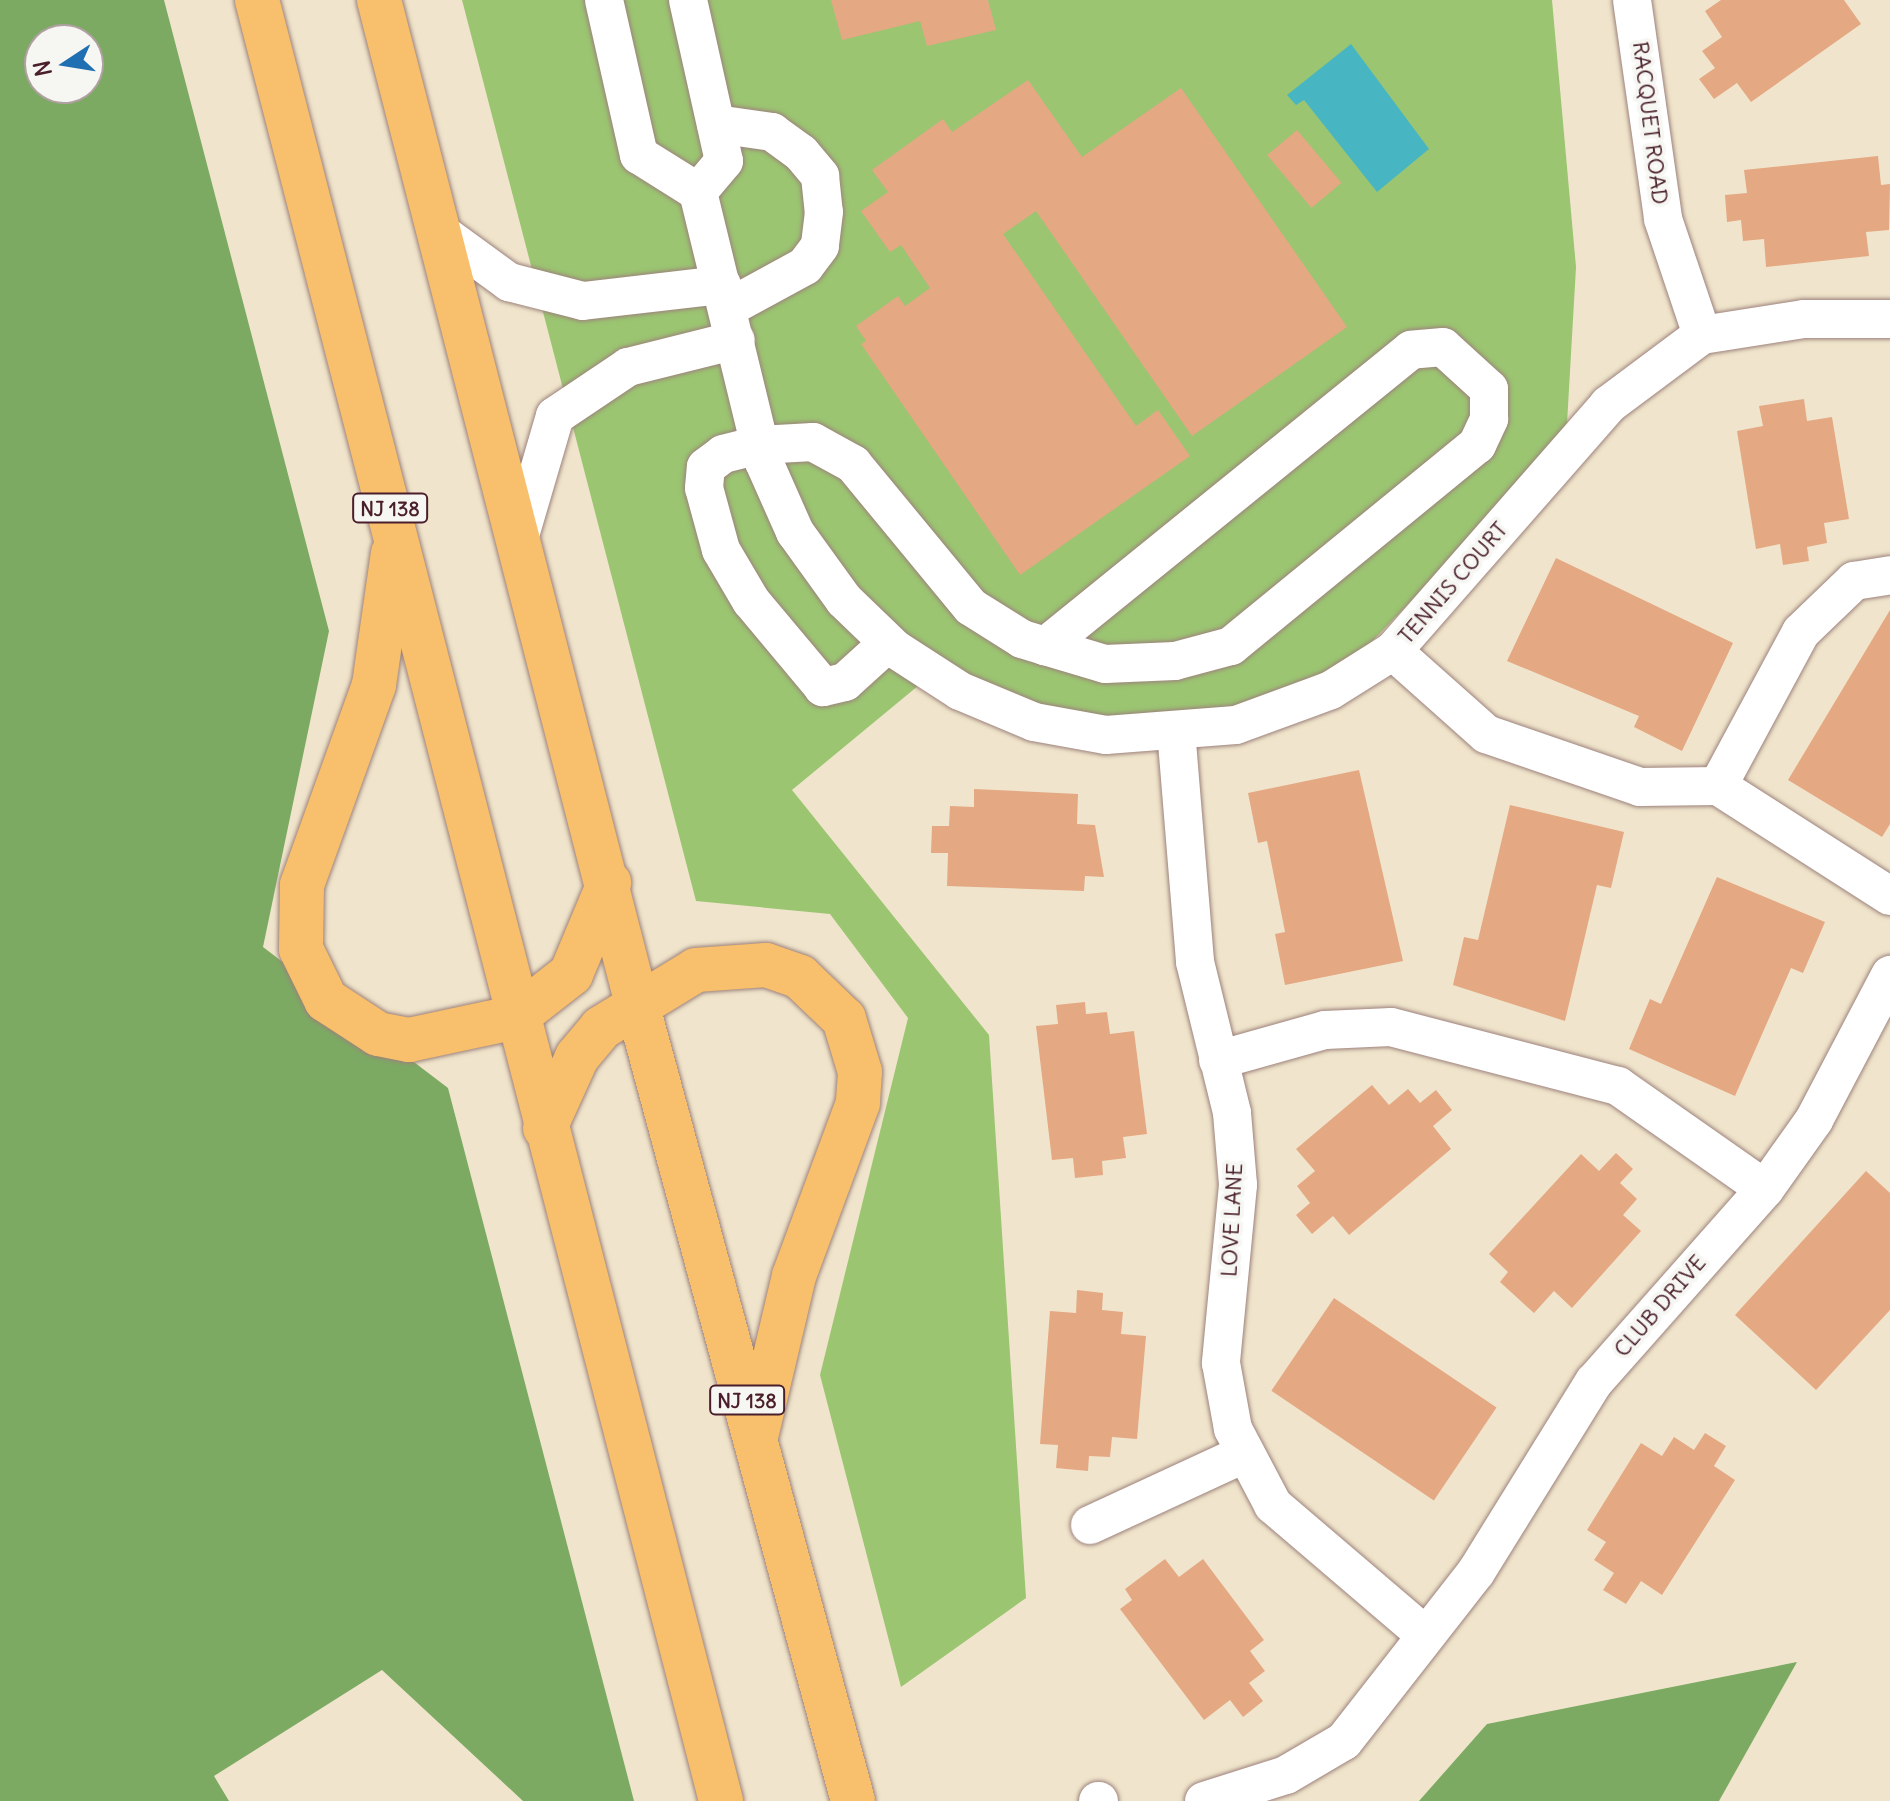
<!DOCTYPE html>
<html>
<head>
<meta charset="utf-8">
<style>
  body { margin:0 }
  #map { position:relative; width:1890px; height:1801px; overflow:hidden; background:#f0e5cc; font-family:Delius,sans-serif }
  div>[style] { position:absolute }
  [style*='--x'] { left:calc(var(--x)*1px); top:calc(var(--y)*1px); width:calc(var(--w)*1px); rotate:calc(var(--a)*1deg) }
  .green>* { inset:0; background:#9bc571 }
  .forest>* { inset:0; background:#7caa63 }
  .water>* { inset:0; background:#48b6c2 }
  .building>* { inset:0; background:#e4a883; transform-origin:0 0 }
  .roads { filter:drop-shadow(0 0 2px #9d827c) drop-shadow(0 0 2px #9d827c) }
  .minor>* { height:38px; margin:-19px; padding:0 19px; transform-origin:19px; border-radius:19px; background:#fff }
  .highway>* { height:44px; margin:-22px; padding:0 22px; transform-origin:22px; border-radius:22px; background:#f8bf6c }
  span { translate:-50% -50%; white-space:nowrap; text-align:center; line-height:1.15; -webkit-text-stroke:8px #f6f6f2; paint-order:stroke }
  .shield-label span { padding:2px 6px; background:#f6f6f2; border:2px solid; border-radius:6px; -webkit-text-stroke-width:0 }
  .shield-label { font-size:20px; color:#4a1f2b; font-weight:700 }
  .street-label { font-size:22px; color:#4a1f2b }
  .north { position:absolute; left:24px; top:24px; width:80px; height:80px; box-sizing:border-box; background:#f6f6f2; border:2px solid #b1a0a2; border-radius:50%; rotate:258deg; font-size:22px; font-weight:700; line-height:32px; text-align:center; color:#4a1f2b }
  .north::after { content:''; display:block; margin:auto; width:28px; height:36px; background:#1f6fb2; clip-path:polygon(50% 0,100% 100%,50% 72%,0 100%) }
</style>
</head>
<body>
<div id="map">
  <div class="green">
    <div style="clip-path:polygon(462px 0,1552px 0,1576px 267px,1566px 441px,1323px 692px,1178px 743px,930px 676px,792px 790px,989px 1035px,1026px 1598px,901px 1687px,820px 1375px,908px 1018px,830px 914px,696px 901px)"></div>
  </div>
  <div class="forest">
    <div style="clip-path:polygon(evenodd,0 0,164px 0,329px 631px,263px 947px,448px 1088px,634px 1801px,523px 1801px,382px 1670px,214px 1776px,229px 1801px,0 1801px,0 0,40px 40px,88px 40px,88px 88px,40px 88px,40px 40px)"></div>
    <div style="clip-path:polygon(1797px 1662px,1719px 1801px,1419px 1801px,1487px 1724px)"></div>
  </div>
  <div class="water">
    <div style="clip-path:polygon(1351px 44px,1429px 149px,1377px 192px,1304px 100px,1296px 105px,1287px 95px)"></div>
  </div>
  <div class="building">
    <div style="clip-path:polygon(831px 0,988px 0,996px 30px,927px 46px,920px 21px,842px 40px)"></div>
    <div style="clip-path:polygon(1721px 0,1844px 0,1861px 24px,1751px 102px,1737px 83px,1714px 99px,1699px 79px,1715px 68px,1702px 51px,1722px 37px,1705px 11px)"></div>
    <div style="clip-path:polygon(1028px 80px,1082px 157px,1181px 88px,1347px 327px,1192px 436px,1036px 211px,1003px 234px,1136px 426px,1158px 410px,1190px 456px,1020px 575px,861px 344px,866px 341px,856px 326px,898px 296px,905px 306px,930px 288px,901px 245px,890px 252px,861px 211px,888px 192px,872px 170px,943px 119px,952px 132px)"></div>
    <div style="left:1297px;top:130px;width:69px;height:39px;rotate:50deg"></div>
    <div style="clip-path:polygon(1878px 156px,1881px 185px,1890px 184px,1889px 230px,1866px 232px,1869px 256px,1766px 267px,1764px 239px,1743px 241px,1741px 220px,1727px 222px,1725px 195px,1747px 193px,1744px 170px)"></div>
    <div style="clip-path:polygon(1804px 399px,1807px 421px,1832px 417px,1849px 519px,1824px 523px,1827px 543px,1807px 547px,1809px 561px,1783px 565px,1780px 544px,1756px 549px,1737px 431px,1763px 426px,1759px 406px)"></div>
    <div style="clip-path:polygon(1556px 558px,1733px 643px,1682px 751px,1634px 727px,1639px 716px,1507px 661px)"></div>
    <div style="clip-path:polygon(1890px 610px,1890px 824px,1882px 837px,1788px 780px)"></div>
    <div style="clip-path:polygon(1359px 770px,1403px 961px,1285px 985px,1275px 934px,1285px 932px,1267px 841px,1258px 843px,1248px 793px)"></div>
    <div style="clip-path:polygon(974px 789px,1078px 794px,1077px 824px,1095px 825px,1104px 877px,1085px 876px,1084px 891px,947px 886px,948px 853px,931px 853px,932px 826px,949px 826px,950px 806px,974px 807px)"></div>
    <div style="clip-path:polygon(1510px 805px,1624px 832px,1611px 888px,1597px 885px,1565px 1021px,1453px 985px,1464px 937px,1478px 940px)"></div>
    <div style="clip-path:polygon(1717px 877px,1825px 922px,1803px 973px,1791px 968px,1735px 1096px,1629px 1049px,1650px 999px,1661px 1004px)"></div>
    <div style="clip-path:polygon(1085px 1002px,1086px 1014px,1107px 1012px,1110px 1034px,1134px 1031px,1147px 1134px,1123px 1137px,1126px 1158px,1102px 1161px,1103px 1175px,1075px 1178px,1073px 1158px,1052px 1160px,1036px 1026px,1058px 1024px,1056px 1005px)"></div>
    <div style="clip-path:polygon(1372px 1085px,1389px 1105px,1408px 1089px,1420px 1103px,1436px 1090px,1452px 1110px,1433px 1126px,1451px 1149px,1349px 1235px,1333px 1216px,1312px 1234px,1296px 1215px,1310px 1203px,1297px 1186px,1315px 1171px,1296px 1149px)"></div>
    <div style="clip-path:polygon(1616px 1153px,1633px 1169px,1620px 1183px,1637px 1199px,1623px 1215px,1641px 1231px,1572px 1308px,1554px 1291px,1534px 1313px,1500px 1282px,1508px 1272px,1489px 1254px,1581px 1154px,1599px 1171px)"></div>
    <div style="clip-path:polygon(1866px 1171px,1890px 1193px,1890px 1310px,1816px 1390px,1735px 1315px)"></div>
    <div style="clip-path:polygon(1077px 1290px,1103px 1293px,1102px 1310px,1123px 1312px,1121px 1334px,1146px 1336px,1137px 1439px,1112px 1437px,1110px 1457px,1089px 1456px,1088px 1471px,1056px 1468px,1058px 1445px,1040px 1444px,1050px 1311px,1076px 1313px)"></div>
    <div style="left:1334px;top:1298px;width:196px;height:112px;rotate:34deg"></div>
    <div style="clip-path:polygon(1705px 1433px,1726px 1446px,1714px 1466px,1735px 1480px,1662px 1595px,1641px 1581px,1626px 1604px,1603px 1590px,1614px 1573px,1594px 1560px,1606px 1542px,1587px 1530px,1641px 1443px,1662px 1456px,1674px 1437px,1694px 1450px)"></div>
    <div style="clip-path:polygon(1165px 1559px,1179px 1577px,1203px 1559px,1264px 1640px,1250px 1651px,1265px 1671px,1249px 1683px,1263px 1701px,1243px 1717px,1230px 1700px,1204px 1720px,1120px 1609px,1132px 1600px,1125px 1589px)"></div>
  </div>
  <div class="roads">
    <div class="minor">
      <div style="--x:604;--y:0;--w:159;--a:77.3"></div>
      <div style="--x:639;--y:155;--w:70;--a:32.1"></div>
      <div style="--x:698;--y:192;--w:278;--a:76.3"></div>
      <div style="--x:764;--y:462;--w:77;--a:66.1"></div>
      <div style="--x:795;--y:532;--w:84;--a:54.2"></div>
      <div style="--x:844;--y:600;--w:71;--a:43.9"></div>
      <div style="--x:895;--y:649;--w:77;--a:32.9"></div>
      <div style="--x:960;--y:691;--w:80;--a:22.7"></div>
      <div style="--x:1034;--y:722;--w:73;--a:10.2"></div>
      <div style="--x:1106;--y:735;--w:130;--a:-4.4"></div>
      <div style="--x:1236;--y:725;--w:101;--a:-20.2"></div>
      <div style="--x:1331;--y:690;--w:73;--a:-32.2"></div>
      <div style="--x:1393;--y:651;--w:327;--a:-48.8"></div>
      <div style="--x:1608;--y:405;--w:117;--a:-36.7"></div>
      <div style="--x:1702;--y:335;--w:103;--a:-8.9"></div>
      <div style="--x:1804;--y:319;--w:86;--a:0"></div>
      <div style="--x:688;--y:0;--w:165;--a:77.4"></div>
      <div style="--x:724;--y:161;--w:40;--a:130"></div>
      <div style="--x:1632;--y:0;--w:221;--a:81.9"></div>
      <div style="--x:1663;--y:219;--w:122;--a:71.4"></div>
      <div style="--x:716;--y:124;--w:57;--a:8.1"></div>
      <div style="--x:772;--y:132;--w:36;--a:36"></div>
      <div style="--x:801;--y:153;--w:30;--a:50"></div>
      <div style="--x:820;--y:176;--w:36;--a:84"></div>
      <div style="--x:824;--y:212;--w:34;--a:97"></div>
      <div style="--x:820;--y:246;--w:25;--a:127"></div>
      <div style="--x:805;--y:266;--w:88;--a:151.4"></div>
      <div style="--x:439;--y:231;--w:87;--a:36.1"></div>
      <div style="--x:509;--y:282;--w:76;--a:14.4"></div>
      <div style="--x:583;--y:301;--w:140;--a:-6.6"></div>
      <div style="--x:519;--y:539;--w:128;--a:-73.7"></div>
      <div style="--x:555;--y:416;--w:88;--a:-33.9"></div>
      <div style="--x:628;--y:367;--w:111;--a:-14"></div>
      <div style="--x:888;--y:643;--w:58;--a:137.8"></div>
      <div style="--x:845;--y:682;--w:23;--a:167"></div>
      <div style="--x:823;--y:687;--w:112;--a:-129.9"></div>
      <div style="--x:751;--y:601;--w:59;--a:-120.5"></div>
      <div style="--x:721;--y:550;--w:64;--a:-105.3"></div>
      <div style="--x:704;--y:488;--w:21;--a:-85"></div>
      <div style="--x:706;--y:467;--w:21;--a:-37"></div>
      <div style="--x:723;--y:454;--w:37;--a:-14"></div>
      <div style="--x:759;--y:445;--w:54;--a:-3.2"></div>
      <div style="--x:813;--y:442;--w:46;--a:28.8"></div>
      <div style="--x:853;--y:464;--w:185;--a:50.5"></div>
      <div style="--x:971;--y:607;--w:60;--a:32.1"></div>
      <div style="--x:1022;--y:639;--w:24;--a:17"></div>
      <div style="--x:1045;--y:646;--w:63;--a:16.7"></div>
      <div style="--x:1105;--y:664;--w:70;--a:-2.5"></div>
      <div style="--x:1175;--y:661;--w:58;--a:-15"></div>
      <div style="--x:1231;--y:646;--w:318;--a:-39.3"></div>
      <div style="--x:1477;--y:445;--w:29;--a:-65"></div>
      <div style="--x:1489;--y:419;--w:30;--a:-90"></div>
      <div style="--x:1489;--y:389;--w:62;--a:-137.6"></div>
      <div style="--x:1443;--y:347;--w:32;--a:175"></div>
      <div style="--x:1411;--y:350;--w:471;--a:141"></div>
      <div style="--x:1393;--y:651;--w:125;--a:41.7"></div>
      <div style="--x:1486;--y:734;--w:163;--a:19"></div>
      <div style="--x:1640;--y:787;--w:78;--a:-0.7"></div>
      <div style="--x:1718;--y:786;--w:204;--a:32.6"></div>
      <div style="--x:1176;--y:730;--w:233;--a:85.3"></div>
      <div style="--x:1195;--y:962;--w:155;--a:76.2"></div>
      <div style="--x:1232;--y:1113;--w:72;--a:85.2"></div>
      <div style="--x:1238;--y:1185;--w:179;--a:95.5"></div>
      <div style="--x:1221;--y:1363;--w:67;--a:79.7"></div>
      <div style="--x:1233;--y:1429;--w:86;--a:62.2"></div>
      <div style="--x:1273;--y:1505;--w:199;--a:40.5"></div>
      <div style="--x:1718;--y:786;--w:175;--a:-61.7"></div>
      <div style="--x:1801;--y:632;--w:74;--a:-43.9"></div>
      <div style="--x:1854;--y:581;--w:36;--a:-9"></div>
      <div style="--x:1218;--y:1060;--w:111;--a:-15.7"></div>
      <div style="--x:1325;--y:1030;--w:66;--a:-2.6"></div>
      <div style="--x:1391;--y:1027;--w:235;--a:14.6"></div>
      <div style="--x:1618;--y:1086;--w:179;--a:35"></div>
      <div style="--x:1090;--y:1525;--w:170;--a:-24.8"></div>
      <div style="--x:1098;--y:1801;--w:1;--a:0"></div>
      <div style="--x:1204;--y:1801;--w:86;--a:-17.6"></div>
      <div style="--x:1286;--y:1775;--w:67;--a:-30.4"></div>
      <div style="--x:1344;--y:1741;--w:214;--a:-52"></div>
      <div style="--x:1476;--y:1572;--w:224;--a:-58.2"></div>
      <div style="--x:1594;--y:1382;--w:258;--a:-48.5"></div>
      <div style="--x:1765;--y:1189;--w:85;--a:-54.6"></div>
      <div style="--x:1814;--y:1120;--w:164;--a:-62.3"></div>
    </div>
    <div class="highway">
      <div style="--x:257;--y:0;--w:1860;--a:75.55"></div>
      <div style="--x:379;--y:0;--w:1032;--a:75.59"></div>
      <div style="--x:636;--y:1000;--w:830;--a:74.84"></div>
      <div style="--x:393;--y:553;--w:133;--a:98.2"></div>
      <div style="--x:374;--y:685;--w:213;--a:109.8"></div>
      <div style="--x:302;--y:885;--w:64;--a:90.9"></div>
      <div style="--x:301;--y:949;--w:57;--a:63.9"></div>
      <div style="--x:326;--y:1000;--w:62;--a:33.2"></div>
      <div style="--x:378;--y:1034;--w:32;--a:11"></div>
      <div style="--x:409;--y:1040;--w:109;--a:-12.1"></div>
      <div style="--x:516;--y:1017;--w:70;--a:-38"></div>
      <div style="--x:571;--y:974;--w:99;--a:-67.3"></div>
      <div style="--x:545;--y:1128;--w:78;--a:-65.7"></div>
      <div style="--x:577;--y:1057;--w:38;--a:-50"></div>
      <div style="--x:601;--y:1028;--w:111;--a:-31.4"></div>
      <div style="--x:696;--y:970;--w:70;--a:-4.1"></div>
      <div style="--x:766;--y:965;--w:36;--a:19"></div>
      <div style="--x:800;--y:977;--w:61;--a:43.7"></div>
      <div style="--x:844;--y:1019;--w:55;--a:73.2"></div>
      <div style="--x:860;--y:1072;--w:31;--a:94"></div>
      <div style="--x:858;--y:1103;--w:184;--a:110.3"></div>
      <div style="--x:794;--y:1276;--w:160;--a:103.3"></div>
    </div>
  </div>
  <div class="shield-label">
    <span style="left:390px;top:508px">NJ 138</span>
    <span style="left:747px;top:1400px">NJ 138</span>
  </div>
  <div class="street-label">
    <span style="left:1650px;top:123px;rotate:83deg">RACQUET ROAD</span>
    <span style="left:1453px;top:583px;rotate:-49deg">TENNIS COURT</span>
    <span style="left:1232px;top:1220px;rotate:-87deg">LOVE LANE</span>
    <span style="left:1660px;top:1306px;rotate:-49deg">CLUB DRIVE</span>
  </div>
  <div class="north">N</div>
</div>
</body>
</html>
